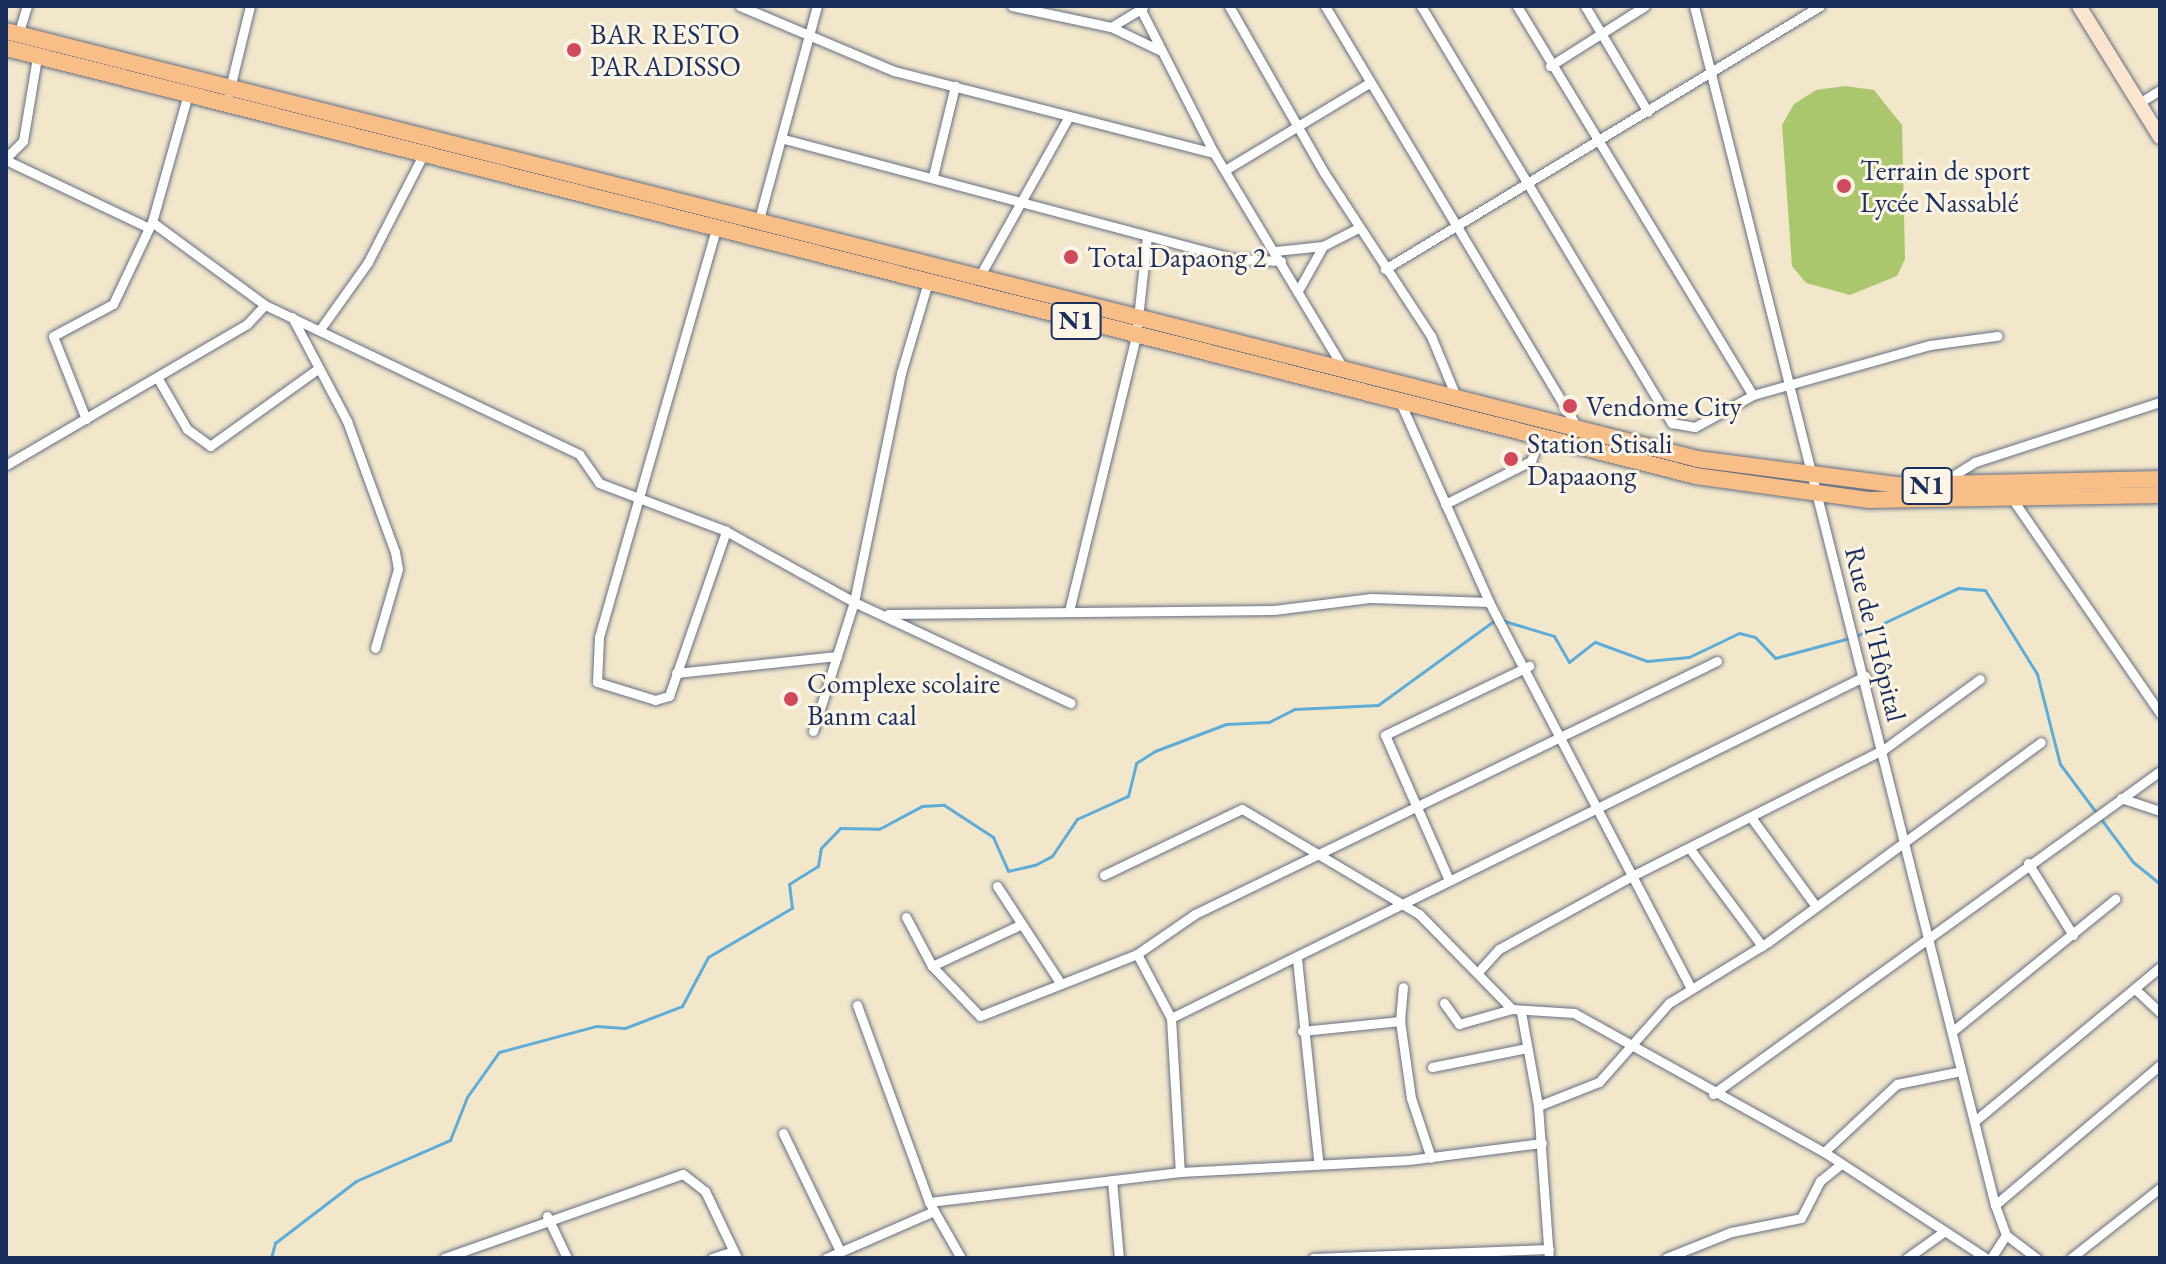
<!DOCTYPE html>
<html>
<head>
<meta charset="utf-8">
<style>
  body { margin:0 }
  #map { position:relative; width:2166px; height:1264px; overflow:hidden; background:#f2e7cb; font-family:"EB Garamond",serif }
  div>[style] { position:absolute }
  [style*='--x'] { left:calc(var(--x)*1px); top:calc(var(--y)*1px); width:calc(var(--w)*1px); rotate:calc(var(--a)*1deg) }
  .green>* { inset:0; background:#aac76d }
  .stream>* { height:3px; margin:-1.5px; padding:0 1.5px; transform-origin:1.5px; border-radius:1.5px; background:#5eacd8 }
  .roads { filter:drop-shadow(0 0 2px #666f84) drop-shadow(0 0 2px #666f84) }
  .minor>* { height:9px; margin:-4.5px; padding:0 4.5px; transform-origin:4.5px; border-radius:4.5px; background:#fff }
  .secondary>* { height:14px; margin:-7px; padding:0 7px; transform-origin:7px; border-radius:7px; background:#fce5cf }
  .trunk>* { height:16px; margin:-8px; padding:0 8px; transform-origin:8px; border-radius:8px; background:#f7be87 }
  .dots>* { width:22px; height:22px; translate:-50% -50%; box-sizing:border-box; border:4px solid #fcf5e5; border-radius:50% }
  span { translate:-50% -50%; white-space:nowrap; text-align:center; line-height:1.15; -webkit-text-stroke:6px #fcf5e5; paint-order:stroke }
  .shield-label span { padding:2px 6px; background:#fcf5e5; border:2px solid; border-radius:6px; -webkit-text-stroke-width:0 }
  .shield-label { font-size:26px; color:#1b2f5e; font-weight:700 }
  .poi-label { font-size:28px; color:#1b2f5e }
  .left { translate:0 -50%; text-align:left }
  .street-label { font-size:28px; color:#1b2f5e }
  .frame { position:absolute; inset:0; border:8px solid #1b2f5e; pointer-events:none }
</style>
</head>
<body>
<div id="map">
  <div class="green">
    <div style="clip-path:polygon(1845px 86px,1874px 90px,1902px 125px,1905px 259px,1897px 276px,1850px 295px,1806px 283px,1792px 266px,1782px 125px,1794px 104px,1816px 90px)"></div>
  </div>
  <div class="stream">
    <div style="--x:1501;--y:620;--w:55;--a:16.8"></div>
    <div style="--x:1554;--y:636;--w:30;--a:60"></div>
    <div style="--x:1569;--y:662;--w:33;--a:-38"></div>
    <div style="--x:1595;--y:642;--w:55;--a:20.1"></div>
    <div style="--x:1647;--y:661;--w:42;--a:-5.4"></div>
    <div style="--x:1689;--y:657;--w:55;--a:-25.6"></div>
    <div style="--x:1739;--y:633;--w:16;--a:14"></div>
    <div style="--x:1755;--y:637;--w:29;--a:46"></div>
    <div style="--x:1775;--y:658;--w:77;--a:-15.1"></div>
    <div style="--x:1856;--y:636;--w:113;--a:-25.2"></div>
    <div style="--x:1958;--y:588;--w:27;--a:4"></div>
    <div style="--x:1985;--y:590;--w:99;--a:58.2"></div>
    <div style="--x:2037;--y:674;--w:93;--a:75.7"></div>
    <div style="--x:2060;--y:764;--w:122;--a:53.3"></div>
    <div style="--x:2133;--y:862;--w:35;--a:39"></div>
    <div style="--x:271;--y:1258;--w:16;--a:-75"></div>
    <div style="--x:275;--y:1243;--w:102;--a:-37.4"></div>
    <div style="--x:356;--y:1181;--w:103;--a:-23.6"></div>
    <div style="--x:450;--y:1140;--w:46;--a:-68.4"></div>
    <div style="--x:467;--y:1097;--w:55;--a:-54.6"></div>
    <div style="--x:499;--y:1052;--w:100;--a:-15"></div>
    <div style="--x:596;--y:1026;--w:29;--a:4"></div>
    <div style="--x:625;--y:1028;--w:61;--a:-21.1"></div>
    <div style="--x:682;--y:1006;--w:55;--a:-62"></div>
    <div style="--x:708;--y:957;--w:97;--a:-30.3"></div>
    <div style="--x:792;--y:908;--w:24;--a:-97"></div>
    <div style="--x:789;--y:884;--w:34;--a:-32"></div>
    <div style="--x:818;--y:866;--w:18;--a:-81"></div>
    <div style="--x:821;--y:848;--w:28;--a:-46"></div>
    <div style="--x:840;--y:828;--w:39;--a:1"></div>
    <div style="--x:879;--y:829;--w:49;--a:-28.1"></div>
    <div style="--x:922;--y:806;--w:22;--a:-3"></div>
    <div style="--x:944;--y:805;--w:59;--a:33.1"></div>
    <div style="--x:993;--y:837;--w:37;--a:66"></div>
    <div style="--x:1008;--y:871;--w:28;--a:-13"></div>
    <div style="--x:1035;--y:865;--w:19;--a:-28"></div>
    <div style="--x:1052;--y:856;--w:45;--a:-56"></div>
    <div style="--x:1077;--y:819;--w:56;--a:-24.3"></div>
    <div style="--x:1128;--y:796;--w:34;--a:-76"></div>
    <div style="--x:1136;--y:763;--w:22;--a:-32"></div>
    <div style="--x:1155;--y:751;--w:76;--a:-20.8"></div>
    <div style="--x:1226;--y:724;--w:43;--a:-2.7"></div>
    <div style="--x:1269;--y:722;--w:29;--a:-27"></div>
    <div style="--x:1295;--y:709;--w:83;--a:-2.8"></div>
    <div style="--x:1378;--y:705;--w:145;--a:-36"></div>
  </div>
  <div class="roads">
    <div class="minor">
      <div style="--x:740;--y:6;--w:167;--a:22.9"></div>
      <div style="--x:894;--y:71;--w:330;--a:14.4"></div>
      <div style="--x:1012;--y:6;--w:101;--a:12"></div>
      <div style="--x:1111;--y:27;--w:37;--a:-31"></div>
      <div style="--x:1139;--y:6;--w:165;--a:63"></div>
      <div style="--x:1214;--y:153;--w:252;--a:59"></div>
      <div style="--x:1229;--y:6;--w:193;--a:60.3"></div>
      <div style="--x:1325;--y:174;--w:194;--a:56.8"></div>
      <div style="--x:1431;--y:336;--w:68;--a:67.6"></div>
      <div style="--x:1325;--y:6;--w:493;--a:59.1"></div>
      <div style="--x:1421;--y:6;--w:487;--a:59"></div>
      <div style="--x:1672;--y:423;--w:23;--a:10"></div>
      <div style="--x:1695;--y:427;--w:66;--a:-28.9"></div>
      <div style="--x:1517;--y:6;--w:455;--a:58.8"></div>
      <div style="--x:1753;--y:395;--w:184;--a:-15.8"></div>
      <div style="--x:1930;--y:345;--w:68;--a:-7.7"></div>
      <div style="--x:1585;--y:6;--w:123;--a:59.3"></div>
      <div style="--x:1694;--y:6;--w:1236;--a:75.91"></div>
      <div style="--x:1995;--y:1205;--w:32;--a:70"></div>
      <div style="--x:2006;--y:1235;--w:39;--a:37"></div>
      <div style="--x:1111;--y:27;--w:55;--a:25.6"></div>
      <div style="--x:18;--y:35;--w:30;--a:-73"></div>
      <div style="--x:1550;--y:66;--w:112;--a:-32.3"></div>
      <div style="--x:229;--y:92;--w:89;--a:-76.3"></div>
      <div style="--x:188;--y:94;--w:133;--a:105.7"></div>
      <div style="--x:152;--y:222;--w:140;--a:36.3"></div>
      <div style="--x:265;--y:305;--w:348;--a:25.4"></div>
      <div style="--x:579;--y:454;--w:35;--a:55"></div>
      <div style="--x:599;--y:483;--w:136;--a:20.7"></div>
      <div style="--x:726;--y:531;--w:146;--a:29"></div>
      <div style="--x:854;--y:602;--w:239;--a:25"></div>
      <div style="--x:2139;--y:103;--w:25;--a:-32"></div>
      <div style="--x:784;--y:139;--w:468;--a:14.9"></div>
      <div style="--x:1236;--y:259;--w:45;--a:2.5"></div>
      <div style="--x:6;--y:158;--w:24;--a:-45"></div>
      <div style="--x:23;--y:141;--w:85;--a:-80.5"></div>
      <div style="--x:6;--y:160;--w:158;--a:25.4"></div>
      <div style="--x:1225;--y:170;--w:168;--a:-31.1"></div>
      <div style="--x:933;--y:176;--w:93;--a:-76.3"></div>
      <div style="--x:758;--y:223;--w:225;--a:-74.8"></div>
      <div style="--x:716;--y:229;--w:424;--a:106"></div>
      <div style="--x:599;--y:637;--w:45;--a:92.5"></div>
      <div style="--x:597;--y:682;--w:61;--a:17.2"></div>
      <div style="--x:655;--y:700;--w:15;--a:-16"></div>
      <div style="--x:669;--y:696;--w:175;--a:-70.9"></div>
      <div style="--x:1275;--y:251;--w:48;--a:-5.9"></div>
      <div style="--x:1323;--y:246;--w:39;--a:-27"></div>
      <div style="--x:1385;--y:269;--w:508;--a:-31.16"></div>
      <div style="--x:978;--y:279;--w:184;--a:-60.8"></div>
      <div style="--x:1299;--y:289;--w:49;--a:-60.8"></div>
      <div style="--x:292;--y:317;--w:118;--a:62.1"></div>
      <div style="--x:347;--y:421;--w:140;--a:69.9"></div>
      <div style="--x:395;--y:552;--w:17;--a:80"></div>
      <div style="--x:398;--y:569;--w:82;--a:106.2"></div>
      <div style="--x:321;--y:328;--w:81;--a:-54.5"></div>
      <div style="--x:368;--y:262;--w:123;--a:-62.8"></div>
      <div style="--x:157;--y:377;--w:60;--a:60"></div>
      <div style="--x:187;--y:429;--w:29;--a:36"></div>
      <div style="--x:210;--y:446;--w:134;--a:-35.6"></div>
      <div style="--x:1401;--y:404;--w:217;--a:66"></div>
      <div style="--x:1489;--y:602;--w:436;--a:62.4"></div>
      <div style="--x:86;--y:419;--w:89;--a:-111.7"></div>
      <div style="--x:53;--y:336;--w:68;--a:-28.1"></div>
      <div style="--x:113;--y:304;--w:91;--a:-64.6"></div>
      <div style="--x:6;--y:465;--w:279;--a:-30.3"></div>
      <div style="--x:247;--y:324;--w:26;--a:-47"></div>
      <div style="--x:1943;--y:482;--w:38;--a:-32"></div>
      <div style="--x:1975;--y:462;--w:194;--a:-18"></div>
      <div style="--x:2013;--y:500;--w:259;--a:55.4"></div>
      <div style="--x:1445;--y:504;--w:96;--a:-26.6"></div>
      <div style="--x:1531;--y:461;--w:23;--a:-70"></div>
      <div style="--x:1069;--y:611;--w:283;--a:-76.3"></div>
      <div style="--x:1136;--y:336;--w:100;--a:-83.7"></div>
      <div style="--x:888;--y:614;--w:386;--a:-0.6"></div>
      <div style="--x:1274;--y:610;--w:98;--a:-7.1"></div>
      <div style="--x:1371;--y:598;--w:118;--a:1.9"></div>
      <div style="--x:676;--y:673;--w:162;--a:-6"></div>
      <div style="--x:813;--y:731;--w:135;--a:-72.4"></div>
      <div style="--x:854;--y:602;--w:234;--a:-78.4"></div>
      <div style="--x:901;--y:373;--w:95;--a:-73.5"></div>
      <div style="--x:2121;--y:798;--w:41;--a:18.4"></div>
      <div style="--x:1753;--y:820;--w:105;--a:53.9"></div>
      <div style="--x:1690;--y:849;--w:121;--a:53.4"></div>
      <div style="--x:2028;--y:863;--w:85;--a:58"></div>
      <div style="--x:1104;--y:875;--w:153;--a:-25.6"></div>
      <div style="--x:1242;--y:809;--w:206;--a:30.7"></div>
      <div style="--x:1419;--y:914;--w:133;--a:45.6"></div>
      <div style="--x:1512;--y:1009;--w:62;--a:3.7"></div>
      <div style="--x:1574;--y:1013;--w:286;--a:29.1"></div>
      <div style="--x:1824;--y:1152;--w:194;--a:33.2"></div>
      <div style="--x:1449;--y:880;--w:158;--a:-113.8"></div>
      <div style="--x:1385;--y:735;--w:160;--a:-25.6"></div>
      <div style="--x:997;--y:886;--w:117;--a:56.9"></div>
      <div style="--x:906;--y:917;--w:55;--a:62"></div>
      <div style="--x:932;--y:966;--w:69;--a:46.2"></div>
      <div style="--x:980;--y:1016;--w:169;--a:-21.5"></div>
      <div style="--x:1137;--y:954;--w:70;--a:-34.6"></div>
      <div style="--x:1195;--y:914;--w:580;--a:-25.86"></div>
      <div style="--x:1137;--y:954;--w:72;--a:62"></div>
      <div style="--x:1171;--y:1018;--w:154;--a:86.7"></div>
      <div style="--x:1297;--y:959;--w:202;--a:84"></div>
      <div style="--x:932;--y:966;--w:99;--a:-25"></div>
      <div style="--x:1479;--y:971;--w:30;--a:-48"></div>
      <div style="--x:1499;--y:949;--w:149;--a:-28.8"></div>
      <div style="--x:1630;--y:877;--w:283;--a:-26.7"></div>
      <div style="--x:1883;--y:750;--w:120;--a:-36.2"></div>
      <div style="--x:2135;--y:989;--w:34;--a:43"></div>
      <div style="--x:1444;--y:1003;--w:26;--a:54"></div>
      <div style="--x:1459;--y:1024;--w:55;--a:-15.8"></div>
      <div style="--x:857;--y:1005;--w:210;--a:69.9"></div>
      <div style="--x:929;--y:1202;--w:64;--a:60.3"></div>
      <div style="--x:1521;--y:1012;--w:96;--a:79.7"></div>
      <div style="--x:1538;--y:1106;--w:152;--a:85.9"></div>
      <div style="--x:1171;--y:1018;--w:774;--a:-26.23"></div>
      <div style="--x:1400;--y:1021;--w:78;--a:81.9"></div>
      <div style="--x:1411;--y:1098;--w:63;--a:71.6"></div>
      <div style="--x:1954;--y:1030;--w:208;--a:-39.1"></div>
      <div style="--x:1302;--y:1031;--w:99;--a:-5.8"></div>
      <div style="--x:1400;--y:1021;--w:34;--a:-85"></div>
      <div style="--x:1432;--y:1067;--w:97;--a:-11.3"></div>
      <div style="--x:1713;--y:1094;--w:551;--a:-35.85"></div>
      <div style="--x:1538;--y:1106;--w:66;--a:-21.5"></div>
      <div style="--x:1599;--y:1082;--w:106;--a:-48.5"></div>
      <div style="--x:1669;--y:1003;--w:116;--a:-31.6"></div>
      <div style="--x:1768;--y:942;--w:338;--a:-36.2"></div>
      <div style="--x:1976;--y:1120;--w:239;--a:-39.7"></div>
      <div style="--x:783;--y:1133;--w:131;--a:64.2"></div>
      <div style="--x:1824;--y:1152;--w:100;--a:-43"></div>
      <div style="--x:1897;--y:1084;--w:65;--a:-11.5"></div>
      <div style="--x:1112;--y:1180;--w:78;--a:84.9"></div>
      <div style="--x:929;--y:1202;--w:253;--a:-6.8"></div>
      <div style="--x:1180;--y:1172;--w:229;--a:-3"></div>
      <div style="--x:1409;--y:1160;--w:134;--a:-7.3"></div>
      <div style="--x:1995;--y:1205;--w:216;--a:-40.3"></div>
      <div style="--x:547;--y:1216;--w:47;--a:64.5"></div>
      <div style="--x:444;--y:1258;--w:253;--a:-19.4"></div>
      <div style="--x:683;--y:1174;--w:28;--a:38"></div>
      <div style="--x:705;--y:1191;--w:74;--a:64.5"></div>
      <div style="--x:712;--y:1258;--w:22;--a:-18"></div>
      <div style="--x:826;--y:1258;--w:118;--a:-23.5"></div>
      <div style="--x:1313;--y:1258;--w:236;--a:-2.2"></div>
      <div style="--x:1666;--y:1258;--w:70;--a:-21.8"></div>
      <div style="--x:1731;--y:1232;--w:71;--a:-11.3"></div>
      <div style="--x:1801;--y:1218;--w:42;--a:-62.8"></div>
      <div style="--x:1820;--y:1181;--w:27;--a:-39"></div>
      <div style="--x:1907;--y:1258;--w:43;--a:-35.5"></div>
      <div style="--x:1991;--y:1258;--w:27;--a:-57"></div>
      <div style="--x:2071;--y:1258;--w:113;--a:-38.2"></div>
    </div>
    <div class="secondary">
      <div style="--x:2079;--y:6;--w:154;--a:58.3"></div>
    </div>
    <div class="trunk">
      <div style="--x:6;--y:31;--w:1744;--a:14.2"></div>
      <div style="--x:1697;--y:459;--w:203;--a:7.4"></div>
      <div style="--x:1898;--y:485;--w:262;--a:-1.3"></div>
      <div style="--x:6;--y:48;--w:1743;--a:14.21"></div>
      <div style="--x:1696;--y:476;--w:175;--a:7.9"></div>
      <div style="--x:1869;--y:500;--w:291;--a:-1"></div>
    </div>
  </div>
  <div class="dots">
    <div style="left:574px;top:50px;background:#d1495b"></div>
    <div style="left:1844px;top:186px;background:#d1495b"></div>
    <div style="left:1071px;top:257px;background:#d1495b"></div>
    <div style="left:1570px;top:406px;background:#d1495b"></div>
    <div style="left:1511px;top:459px;background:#d1495b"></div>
    <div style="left:791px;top:699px;background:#d1495b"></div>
  </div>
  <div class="shield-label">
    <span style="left:1076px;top:321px">N1</span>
    <span style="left:1927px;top:486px">N1</span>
  </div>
  <div class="poi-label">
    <span class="left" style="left:590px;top:50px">BAR RESTO<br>PARADISSO</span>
    <span class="left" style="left:1860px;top:186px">Terrain de sport<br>Lycée Nassablé</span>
    <span class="left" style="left:1087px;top:257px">Total Dapaong 2</span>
    <span class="left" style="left:1586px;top:406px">Vendome City</span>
    <span class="left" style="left:1527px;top:459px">Station Stisali<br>Dapaaong</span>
    <span class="left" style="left:807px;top:699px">Complexe scolaire<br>Banm caal</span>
  </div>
  <div class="street-label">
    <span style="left:1876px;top:634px;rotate:76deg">Rue de l'Hôpital</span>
  </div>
  <div class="frame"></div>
</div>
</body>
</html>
